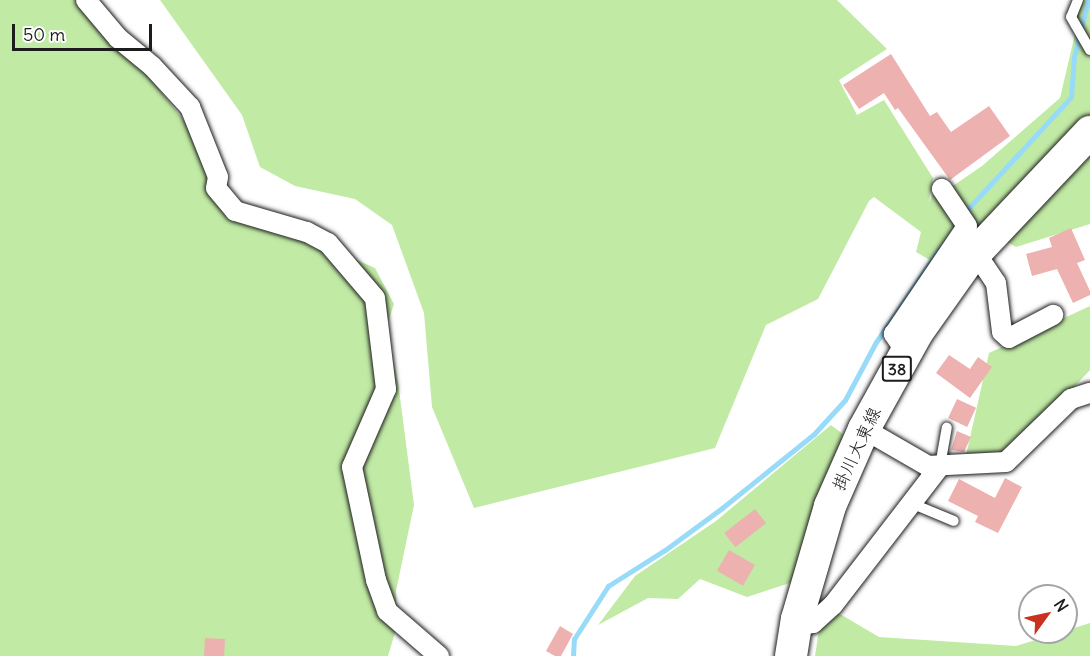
<!DOCTYPE html>
<html>
<head>
<meta charset="utf-8">
<style>
  body { margin:0 }
  #map { position:relative; width:1090px; height:656px; overflow:hidden; background:#fff; font-family:Delius,"Klee One",sans-serif }
  div>[style] { position:absolute }
  [style*='--x'] { left:calc(var(--x)*1px); top:calc(var(--y)*1px); width:calc(var(--w)*1px); rotate:calc(var(--a)*1deg) }
  .green>* { inset:0; background:#c1eaa5 }
  .stream>* { height:5px; margin:-2.5px; padding:0 2.5px; transform-origin:2.5px; border-radius:2.5px; background:#97dbf9 }
  .building>* { inset:0; background:#edb1b0; transform-origin:0 0 }
  .roads { filter:drop-shadow(0 0 2px #1c1c1c) drop-shadow(0 0 2px #1c1c1c) }
  .service>* { height:10px; margin:-5px; padding:0 5px; transform-origin:5px; border-radius:5px; background:#fff }
  .minor>* { height:20px; margin:-10px; padding:0 10px; transform-origin:10px; border-radius:10px; background:#fff }
  .primary>* { height:32px; margin:-16px; padding:0 16px; transform-origin:16px; border-radius:16px; background:#fff }
  span { translate:-50% -50%; white-space:nowrap; text-align:center; line-height:1.15; -webkit-text-stroke:6px #fff; paint-order:stroke }
  .shield-label span { padding:2px 4px; background:#fff; border:2px solid; border-radius:4px; -webkit-text-stroke-width:0 }
  .shield-label { font-size:16px; color:#1c1c1c; font-weight:700 }
  .street-label { font-size:18px; color:#1c1c1c }
  .north { position:absolute; left:1018px; top:584px; width:60px; height:60px; box-sizing:border-box; background:#fff; border:2px solid #a4a4a4; border-radius:50%; rotate:57deg; font-size:16px; font-weight:700; line-height:24px; text-align:center; color:#1c1c1c }
  .north::after { content:''; display:block; margin:auto; width:21px; height:27px; background:#c8321e; clip-path:polygon(50% 0,100% 100%,50% 72%,0 100%) }
  .scale { position:absolute; left:12px; top:24px; width:140px; height:27px; box-sizing:border-box; border:3px solid #1c1c1c; border-top:0; padding-left:8px; font-size:18px; line-height:21px; white-space:nowrap; color:#1c1c1c; -webkit-text-stroke:4px #fff; paint-order:stroke }
</style>
</head>
<body>
<div id="map">
  <div class="green">
    <div style="clip-path:polygon(0 0,87px 0,186px 123px,219px 198px,375px 268px,394px 304px,386px 328px,398px 382px,414px 505px,396px 591px,397px 626px,388px 656px,0 656px)"></div>
    <div style="clip-path:polygon(160px 0,837px 0,887px 49px,839px 80px,857px 115px,884px 100px,933px 178px,929px 203px,932px 195px,944px 192px,982px 166px,1060px 98px,1075px 34px,1090px 54px,1090px 123px,942px 267px,916px 252px,921px 232px,874px 197px,869px 201px,818px 299px,766px 325px,715px 448px,474px 508px,432px 407px,424px 313px,392px 225px,355px 199px,295px 186px,260px 167px,242px 115px)"></div>
    <div style="clip-path:polygon(1074px 0,1090px 0,1090px 50px,1070px 15px)"></div>
    <div style="clip-path:polygon(1090px 151px,1090px 224px,1016px 247px,1007px 242px)"></div>
    <div style="clip-path:polygon(1090px 306px,1090px 370px,1007px 459px,965px 460px,989px 353px)"></div>
    <div style="clip-path:polygon(831px 425px,844px 435px,793px 582px,747px 597px,700px 579px,678px 599px,648px 598px,598px 625px,635px 576px,716px 521px)"></div>
    <div style="clip-path:polygon(835px 611px,879px 637px,1016px 646px,1090px 623px,1090px 656px,815px 656px,819px 630px)"></div>
  </div>
  <div class="stream">
    <div style="--x:964;--y:213;--w:158;--a:-47.3"></div>
    <div style="--x:1071;--y:97;--w:40;--a:-85.7"></div>
    <div style="--x:1074;--y:57;--w:59;--a:-76.2"></div>
    <div style="--x:573;--y:656;--w:17;--a:-87"></div>
    <div style="--x:574;--y:639;--w:63;--a:-57.3"></div>
    <div style="--x:608;--y:586;--w:67;--a:-32.3"></div>
    <div style="--x:665;--y:550;--w:71;--a:-36.4"></div>
    <div style="--x:722;--y:508;--w:118;--a:-38.8"></div>
    <div style="--x:814;--y:434;--w:46;--a:-47.6"></div>
    <div style="--x:845;--y:400;--w:66;--a:-61.9"></div>
    <div style="--x:876;--y:342;--w:114;--a:-55.8"></div>
  </div>
  <div class="building">
    <div style="clip-path:polygon(891px 54px,930px 116px,937px 112px,951px 132px,989px 106px,1010px 136px,950px 180px,898px 108px,895px 110px,884px 93px,859px 109px,843px 85px)"></div>
    <div style="clip-path:polygon(1071px 228px,1085px 260px,1077px 263px,1090px 291px,1090px 295px,1073px 303px,1057px 269px,1032px 276px,1026px 254px,1052px 247px,1049px 238px)"></div>
    <div style="clip-path:polygon(949px 355px,970px 369px,978px 357px,992px 367px,970px 398px,936px 373px)"></div>
    <div style="left:957px;top:399px;width:21px;height:21px;rotate:25deg"></div>
    <div style="clip-path:polygon(957px 431px,971px 437px,964px 452px,951px 450px)"></div>
    <div style="clip-path:polygon(1005px 478px,1022px 487px,998px 533px,975px 522px,978px 516px,948px 501px,959px 479px,995px 498px)"></div>
    <div style="left:755px;top:509px;width:18px;height:39px;rotate:52deg"></div>
    <div style="left:729px;top:550px;width:30px;height:24px;rotate:30deg"></div>
    <div style="clip-path:polygon(560px 626px,573px 634px,561px 656px,555px 656px,546px 651px)"></div>
    <div style="left:205px;top:638px;width:20px;height:18px;rotate:3deg"></div>
  </div>
  <div class="roads">
    <div class="service">
      <div style="--x:1078;--y:0;--w:18;--a:112"></div>
      <div style="--x:1071;--y:17;--w:38;--a:60"></div>
      <div style="--x:940;--y:466;--w:39;--a:-80"></div>
      <div style="--x:913;--y:504;--w:44;--a:22.5"></div>
    </div>
    <div class="minor">
      <div style="--x:86;--y:0;--w:50;--a:49.9"></div>
      <div style="--x:118;--y:38;--w:44;--a:39.5"></div>
      <div style="--x:152;--y:66;--w:56;--a:47.2"></div>
      <div style="--x:190;--y:107;--w:75;--a:68.2"></div>
      <div style="--x:218;--y:177;--w:11;--a:100"></div>
      <div style="--x:216;--y:188;--w:30;--a:50"></div>
      <div style="--x:235;--y:211;--w:75;--a:16.3"></div>
      <div style="--x:307;--y:232;--w:24;--a:28"></div>
      <div style="--x:328;--y:243;--w:72;--a:49.5"></div>
      <div style="--x:375;--y:298;--w:92;--a:83.1"></div>
      <div style="--x:386;--y:389;--w:85;--a:113.6"></div>
      <div style="--x:352;--y:467;--w:116;--a:78"></div>
      <div style="--x:376;--y:580;--w:33;--a:70"></div>
      <div style="--x:387;--y:611;--w:69;--a:40.9"></div>
      <div style="--x:975;--y:252;--w:37;--a:56"></div>
      <div style="--x:996;--y:283;--w:49;--a:83"></div>
      <div style="--x:1002;--y:332;--w:9;--a:41"></div>
      <div style="--x:1009;--y:338;--w:50;--a:-27.6"></div>
      <div style="--x:906;--y:352;--w:22;--a:-124"></div>
      <div style="--x:894;--y:334;--w:130;--a:-55.9"></div>
      <div style="--x:967;--y:226;--w:45;--a:-124"></div>
      <div style="--x:864;--y:429;--w:74;--a:30"></div>
      <div style="--x:928;--y:466;--w:78;--a:-2.9"></div>
      <div style="--x:1006;--y:462;--w:91;--a:-44.1"></div>
      <div style="--x:1071;--y:399;--w:20;--a:-18"></div>
      <div style="--x:797;--y:625;--w:16;--a:-7"></div>
      <div style="--x:813;--y:623;--w:27;--a:-42"></div>
      <div style="--x:833;--y:605;--w:175;--a:-52.4"></div>
    </div>
    <div class="primary">
      <div style="--x:791;--y:656;--w:37;--a:-81"></div>
      <div style="--x:797;--y:619;--w:118;--a:-73.7"></div>
      <div style="--x:830;--y:506;--w:84;--a:-66.2"></div>
      <div style="--x:864;--y:429;--w:110;--a:-61.1"></div>
      <div style="--x:917;--y:333;--w:88;--a:-54.7"></div>
      <div style="--x:968;--y:261;--w:178;--a:-46.6"></div>
    </div>
  </div>
  <div class="shield-label">
    <span style="left:897px;top:369px">38</span>
  </div>
  <div class="street-label">
    <span style="left:857px;top:449px;rotate:-65deg">掛川大東線</span>
  </div>
  <div class="north">N</div>
  <div class="scale">50 m</div>
</div>
</body>
</html>
